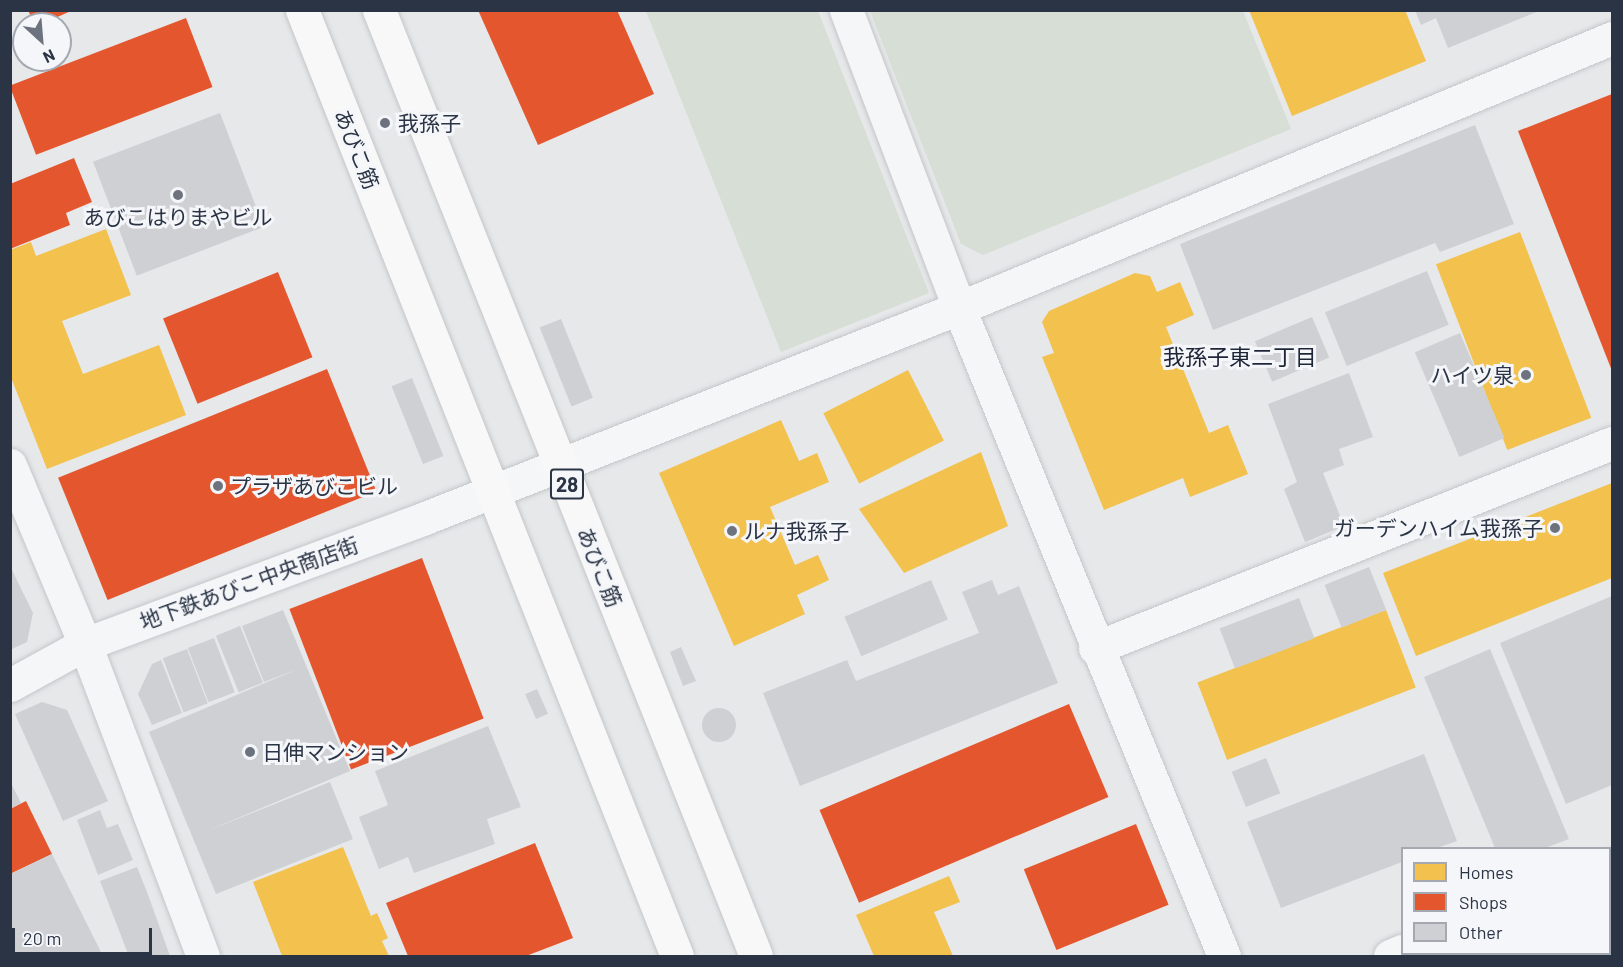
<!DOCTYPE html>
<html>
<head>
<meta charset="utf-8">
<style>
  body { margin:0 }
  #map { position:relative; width:1623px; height:967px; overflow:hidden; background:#e6e8ea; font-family:Barlow,"Noto Sans JP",sans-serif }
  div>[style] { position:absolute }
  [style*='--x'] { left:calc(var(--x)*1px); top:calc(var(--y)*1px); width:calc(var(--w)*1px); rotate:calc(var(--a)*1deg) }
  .green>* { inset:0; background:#d6ded6 }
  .homes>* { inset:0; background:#f2c14e; transform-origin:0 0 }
  .shops>* { inset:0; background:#e4572e; transform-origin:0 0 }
  .building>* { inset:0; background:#ced0d3; transform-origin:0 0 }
  .round { border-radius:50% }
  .roads { filter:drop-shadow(0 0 2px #c4c6c8) drop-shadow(0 0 2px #c4c6c8) }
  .minor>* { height:33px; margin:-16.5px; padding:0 16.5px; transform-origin:16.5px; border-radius:16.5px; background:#f5f6f7 }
  .tertiary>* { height:33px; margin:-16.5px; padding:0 16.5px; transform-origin:16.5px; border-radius:16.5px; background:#f5f6f7 }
  .primary>* { height:33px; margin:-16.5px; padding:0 16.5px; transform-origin:16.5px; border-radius:16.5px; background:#f8f8f8 }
  .dots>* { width:16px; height:16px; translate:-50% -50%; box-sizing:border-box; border:3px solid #f4f6f9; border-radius:50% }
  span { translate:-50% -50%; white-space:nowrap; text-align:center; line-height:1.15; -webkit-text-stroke:6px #f4f6f9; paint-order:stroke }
  .shield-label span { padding:2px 4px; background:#f4f6f9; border:2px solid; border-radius:4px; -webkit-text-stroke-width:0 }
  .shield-label { font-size:20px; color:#2b3445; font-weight:700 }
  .poi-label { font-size:21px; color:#2b3445 }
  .left { translate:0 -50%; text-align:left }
  .right { translate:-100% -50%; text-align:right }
  .street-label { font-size:21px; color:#2b3445 }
  .neighbourhood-label { font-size:22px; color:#1d2536 }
  .frame { position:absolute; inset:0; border:12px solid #2b3445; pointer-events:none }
  .legend { position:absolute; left:1401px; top:847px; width:210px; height:108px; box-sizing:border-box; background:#f4f6f9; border:2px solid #a4a8b1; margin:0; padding:8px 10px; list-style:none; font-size:18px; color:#2b3445 }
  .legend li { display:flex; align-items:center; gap:12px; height:30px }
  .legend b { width:30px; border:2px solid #a4a8b1 }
  .north { position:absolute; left:12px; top:12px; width:60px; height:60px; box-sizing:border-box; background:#f4f6f9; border:2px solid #a4a8b1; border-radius:50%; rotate:154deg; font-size:16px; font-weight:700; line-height:24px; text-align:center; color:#2b3445 }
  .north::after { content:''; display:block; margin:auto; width:21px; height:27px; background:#6c737f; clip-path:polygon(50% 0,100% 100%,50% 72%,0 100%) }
  .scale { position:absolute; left:12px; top:928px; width:140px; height:27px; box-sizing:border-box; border:3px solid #2b3445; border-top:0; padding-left:8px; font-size:18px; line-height:21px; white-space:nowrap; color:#2b3445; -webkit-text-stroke:4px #f4f6f9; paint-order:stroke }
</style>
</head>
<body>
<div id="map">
  <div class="green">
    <div style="clip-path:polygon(646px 11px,818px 11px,929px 293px,781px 352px)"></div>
    <div style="clip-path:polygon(870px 11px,1243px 11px,1291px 129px,983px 255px,961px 244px)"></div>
  </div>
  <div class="homes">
    <div style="clip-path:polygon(1249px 10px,1405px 10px,1426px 61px,1292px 116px)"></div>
    <div style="clip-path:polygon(106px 229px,131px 295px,62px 321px,83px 374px,159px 345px,186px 415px,47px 469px,10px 375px,10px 250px,31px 242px,36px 256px)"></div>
    <div style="left:1520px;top:232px;width:199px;height:90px;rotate:69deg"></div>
    <div style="clip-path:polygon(1135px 273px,1150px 276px,1157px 292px,1180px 282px,1194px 315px,1166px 327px,1209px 433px,1228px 425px,1248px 474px,1190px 497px,1183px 478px,1104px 510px,1042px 357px,1054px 353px,1042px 322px,1049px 311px)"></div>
    <div style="left:908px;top:370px;width:79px;height:95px;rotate:63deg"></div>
    <div style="clip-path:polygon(781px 420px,799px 461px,817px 453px,829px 482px,770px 507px,795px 565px,818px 555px,829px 580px,797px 595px,805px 614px,734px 646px,659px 473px)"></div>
    <div style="clip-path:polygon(981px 452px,1008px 526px,904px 573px,859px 509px)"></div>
    <div style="clip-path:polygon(1612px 483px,1612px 578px,1416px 656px,1383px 573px)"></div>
    <div style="left:1386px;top:610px;width:83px;height:202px;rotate:69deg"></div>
    <div style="clip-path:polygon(343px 847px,371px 916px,377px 913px,388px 938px,382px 941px,389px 956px,282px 956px,253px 882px)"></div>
    <div style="clip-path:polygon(949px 876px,960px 902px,934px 912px,953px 956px,874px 956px,856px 915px)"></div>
  </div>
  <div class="shops">
    <div style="clip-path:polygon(28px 10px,73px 10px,42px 24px,34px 24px)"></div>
    <div style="clip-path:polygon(478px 10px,617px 10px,654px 94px,538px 145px)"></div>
    <div style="left:186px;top:18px;width:74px;height:189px;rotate:69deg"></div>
    <div style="clip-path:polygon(1612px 94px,1612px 371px,1518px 131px)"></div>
    <div style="clip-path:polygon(74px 158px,92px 202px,66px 213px,70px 225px,10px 249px,10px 184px)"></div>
    <div style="left:278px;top:272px;width:92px;height:124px;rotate:68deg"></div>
    <div style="left:327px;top:369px;width:132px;height:290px;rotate:68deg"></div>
    <div style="left:422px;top:558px;width:172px;height:142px;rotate:69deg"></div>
    <div style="left:1069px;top:704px;width:101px;height:271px;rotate:67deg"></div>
    <div style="clip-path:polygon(26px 801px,52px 854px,10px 874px,10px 809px)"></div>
    <div style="left:1136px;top:824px;width:87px;height:121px;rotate:68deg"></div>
    <div style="clip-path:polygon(535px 843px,573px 938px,526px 956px,408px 956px,386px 903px)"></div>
  </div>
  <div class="building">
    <div style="clip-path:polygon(1415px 10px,1539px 10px,1539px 11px,1448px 48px,1436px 18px,1421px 25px)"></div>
    <div style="left:220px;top:113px;width:122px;height:136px;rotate:69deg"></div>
    <div style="clip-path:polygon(1475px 125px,1514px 224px,1440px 252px,1435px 243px,1213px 330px,1180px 244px)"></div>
    <div style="left:1427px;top:271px;width:58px;height:110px;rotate:68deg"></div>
    <div style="left:1312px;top:317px;width:44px;height:62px;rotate:67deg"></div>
    <div style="left:561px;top:319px;width:85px;height:23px;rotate:68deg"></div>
    <div style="left:1460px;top:333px;width:114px;height:49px;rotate:67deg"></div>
    <div style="clip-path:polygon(1349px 373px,1373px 437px,1339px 449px,1344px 465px,1323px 473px,1344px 526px,1305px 542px,1284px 489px,1297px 482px,1268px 404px)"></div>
    <div style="left:412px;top:378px;width:84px;height:22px;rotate:68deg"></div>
    <div style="clip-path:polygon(10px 566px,33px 613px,27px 642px,10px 650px)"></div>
    <div style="left:1369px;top:567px;width:46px;height:48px;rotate:68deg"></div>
    <div style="left:931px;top:580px;width:43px;height:94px;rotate:67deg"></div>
    <div style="clip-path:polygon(992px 580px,998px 595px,1019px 586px,1058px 683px,800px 786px,763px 693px,847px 660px,856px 681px,979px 633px,962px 592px)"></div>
    <div style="clip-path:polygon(1612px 596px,1612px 785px,1566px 804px,1500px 643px)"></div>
    <div style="left:1299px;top:598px;width:43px;height:85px;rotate:69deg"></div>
    <div style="clip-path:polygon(283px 610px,350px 771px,202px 833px,330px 782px,353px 839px,216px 894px,149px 732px,298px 669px,264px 682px,242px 626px)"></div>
    <div style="left:240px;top:626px;width:61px;height:26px;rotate:68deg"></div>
    <div style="left:214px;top:638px;width:58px;height:28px;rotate:69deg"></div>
    <div style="clip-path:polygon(681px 647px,696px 681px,683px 686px,670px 652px)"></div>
    <div style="left:187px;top:649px;width:58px;height:26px;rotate:69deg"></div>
    <div style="clip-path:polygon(1490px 649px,1569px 839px,1545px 848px,1495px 848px,1424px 677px)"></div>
    <div style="clip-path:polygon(161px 660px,182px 713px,152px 725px,138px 694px,152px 664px)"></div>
    <div style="left:537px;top:689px;width:27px;height:13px;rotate:66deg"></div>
    <div style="clip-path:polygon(42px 702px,67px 710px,108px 801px,63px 821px,15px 714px)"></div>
    <div class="round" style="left:702px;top:708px;width:34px;height:34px"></div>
    <div style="clip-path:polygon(488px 726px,521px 807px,487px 819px,495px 844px,414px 873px,408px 857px,379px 869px,359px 817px,388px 805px,375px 771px)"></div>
    <div style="clip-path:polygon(1424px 754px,1457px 841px,1437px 848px,1402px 848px,1402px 862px,1281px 908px,1247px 822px)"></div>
    <div style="left:1266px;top:758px;width:38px;height:37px;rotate:68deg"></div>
    <div style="clip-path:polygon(10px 781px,21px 803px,10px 809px)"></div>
    <div style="clip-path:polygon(100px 810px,107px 828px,118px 824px,133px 860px,98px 875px,77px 820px)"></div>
    <div style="clip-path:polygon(52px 854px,103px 956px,10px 956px,10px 874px)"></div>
    <div style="clip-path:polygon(137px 867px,147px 892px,170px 956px,122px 956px,128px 954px,100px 881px)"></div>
    <div style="clip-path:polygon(1612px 914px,1612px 956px,1515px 956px,1610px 954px)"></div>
  </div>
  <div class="roads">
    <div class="minor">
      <div style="--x:846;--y:10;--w:319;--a:69.2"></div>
      <div style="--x:959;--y:308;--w:700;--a:67.76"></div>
      <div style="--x:10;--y:465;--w:194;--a:67.3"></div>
      <div style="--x:85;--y:644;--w:334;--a:69.3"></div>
      <div style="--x:1095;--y:648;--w:556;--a:-21.63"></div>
      <div style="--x:10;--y:685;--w:85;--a:-28.7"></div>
      <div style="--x:85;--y:644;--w:363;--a:-20.3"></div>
      <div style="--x:425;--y:518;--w:574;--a:-21.47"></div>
      <div style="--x:959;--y:308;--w:707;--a:-22.46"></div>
    </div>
    <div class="tertiary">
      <div style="--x:1610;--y:867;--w:2;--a:-27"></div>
      <div style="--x:1390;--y:956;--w:13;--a:-23"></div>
    </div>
    <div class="primary">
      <div style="--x:302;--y:10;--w:1018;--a:68.38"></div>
      <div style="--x:379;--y:10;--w:1018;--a:68.27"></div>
    </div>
  </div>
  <div class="dots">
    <div style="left:385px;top:123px;background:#6c737f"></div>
    <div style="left:178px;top:195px;background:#6c737f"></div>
    <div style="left:1526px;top:375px;background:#6c737f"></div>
    <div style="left:218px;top:486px;background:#6c737f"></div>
    <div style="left:1555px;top:528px;background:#6c737f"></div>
    <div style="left:732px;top:531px;background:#6c737f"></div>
    <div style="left:250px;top:752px;background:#6c737f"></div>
  </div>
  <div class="shield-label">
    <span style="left:567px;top:484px">28</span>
  </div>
  <div class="poi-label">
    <span class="left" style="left:398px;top:123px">我孫子</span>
    <span style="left:178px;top:217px">あびこはりまやビル</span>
    <span class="right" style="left:1514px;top:375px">ハイツ泉</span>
    <span class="left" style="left:230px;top:486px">プラザあびこビル</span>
    <span class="right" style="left:1543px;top:528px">ガーデンハイム我孫子</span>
    <span class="left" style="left:744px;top:531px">ルナ我孫子</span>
    <span class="left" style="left:262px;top:752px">日伸マンション</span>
  </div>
  <div class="street-label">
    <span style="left:357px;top:149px;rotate:68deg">あびこ筋</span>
    <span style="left:600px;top:567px;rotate:68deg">あびこ筋</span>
    <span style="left:249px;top:583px;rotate:-20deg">地下鉄あびこ中央商店街</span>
  </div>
  <div class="neighbourhood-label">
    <span style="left:1240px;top:357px">我孫子東二丁目</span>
  </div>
  <div class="frame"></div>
  <ul class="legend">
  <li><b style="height:16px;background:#f2c14e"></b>Homes</li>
  <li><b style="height:16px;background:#e4572e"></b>Shops</li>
  <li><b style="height:16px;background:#ced0d3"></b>Other</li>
  </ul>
  <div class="north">N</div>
  <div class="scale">20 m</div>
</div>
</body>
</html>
